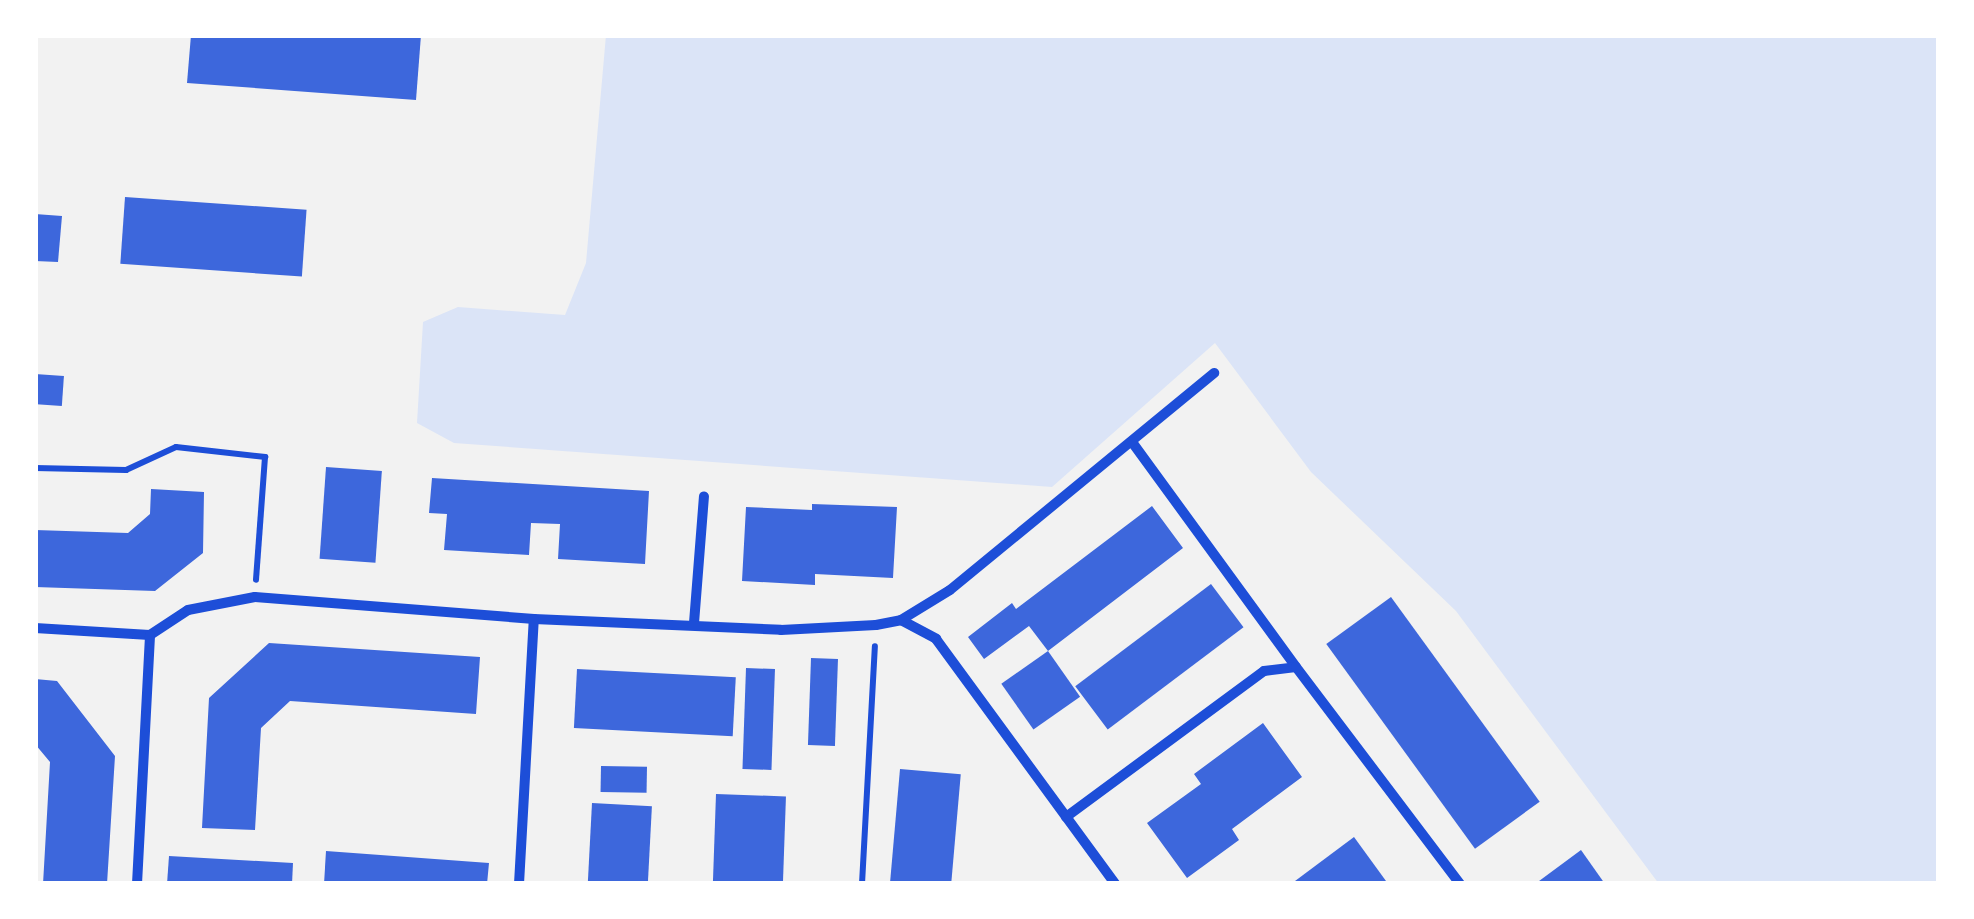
<!DOCTYPE html>
<html>
<head>
<meta charset="utf-8">
<style>
  body { margin:0 }
  #map { position:relative; width:1974px; height:919px; overflow:hidden; background:#f2f2f2; font-family:"Titillium Web",sans-serif }
  div>[style] { position:absolute }
  [style*='--x'] { left:calc(var(--x)*1px); top:calc(var(--y)*1px); width:calc(var(--w)*1px); rotate:calc(var(--a)*1deg) }
  .green>* { inset:0; background:#dbe4f7 }
  .building>* { inset:0; background:#3d67dc; transform-origin:0 0 }
  .path>* { height:6px; margin:-3px; padding:0 3px; transform-origin:3px; border-radius:3px; background:#1d4ed8 }
  .minor>* { height:10px; margin:-5px; padding:0 5px; transform-origin:5px; border-radius:5px; background:#1d4ed8 }
  span { translate:-50% -50%; white-space:nowrap; text-align:center; line-height:1.15; -webkit-text-stroke:9px #fff; paint-order:stroke }
  .frame { position:absolute; inset:0; border:38px solid #fff; pointer-events:none }
</style>
</head>
<body>
<div id="map">
  <div class="green">
    <div style="clip-path:polygon(606px 35px,1939px 35px,1939px 884px,1659px 884px,1456px 611px,1311px 472px,1215px 343px,1052px 487px,454px 443px,417px 423px,423px 322px,458px 307px,565px 315px,586px 263px)"></div>
  </div>
  <div class="building">
    <div style="clip-path:polygon(191px 35px,421px 35px,416px 100px,187px 83px)"></div>
    <div style="left:125px;top:197px;width:182px;height:67px;rotate:4deg"></div>
    <div style="clip-path:polygon(35px 214px,62px 216px,58px 262px,35px 261px)"></div>
    <div style="left:35px;top:374px;width:29px;height:30px;rotate:4deg"></div>
    <div style="left:326px;top:467px;width:56px;height:92px;rotate:4deg"></div>
    <div style="clip-path:polygon(432px 478px,649px 491px,645px 564px,558px 559px,560px 524px,531px 523px,529px 555px,444px 550px,447px 514px,429px 513px)"></div>
    <div style="clip-path:polygon(151px 489px,204px 492px,203px 553px,155px 591px,35px 587px,35px 530px,128px 533px,150px 514px)"></div>
    <div style="clip-path:polygon(812px 504px,897px 507px,893px 578px,815px 574px,815px 585px,742px 581px,746px 507px,812px 510px)"></div>
    <div style="clip-path:polygon(1152px 506px,1183px 548px,1048px 651px,1029px 626px,984px 659px,968px 637px,1012px 603px,1016px 609px)"></div>
    <div style="left:1211px;top:584px;width:54px;height:170px;rotate:53deg"></div>
    <div style="left:1391px;top:597px;width:253px;height:80px;rotate:54deg"></div>
    <div style="clip-path:polygon(269px 643px,480px 657px,476px 714px,290px 701px,261px 728px,255px 830px,202px 828px,209px 698px)"></div>
    <div style="left:1048px;top:651px;width:56px;height:57px;rotate:55deg"></div>
    <div style="left:811px;top:658px;width:27px;height:87px;rotate:2deg"></div>
    <div style="left:746px;top:668px;width:29px;height:101px;rotate:2deg"></div>
    <div style="left:577px;top:669px;width:159px;height:59px;rotate:3deg"></div>
    <div style="clip-path:polygon(35px 679px,57px 681px,115px 756px,107px 884px,43px 884px,50px 762px,35px 744px)"></div>
    <div style="clip-path:polygon(1263px 723px,1302px 777px,1232px 829px,1239px 840px,1187px 878px,1147px 823px,1201px 784px,1194px 774px)"></div>
    <div style="left:601px;top:766px;width:46px;height:26px;rotate:1deg"></div>
    <div style="left:900px;top:769px;width:61px;height:115px;rotate:5deg"></div>
    <div style="left:716px;top:794px;width:70px;height:88px;rotate:2deg"></div>
    <div style="left:592px;top:803px;width:60px;height:81px;rotate:3deg"></div>
    <div style="clip-path:polygon(1354px 837px,1386px 881px,1382px 884px,1291px 884px)"></div>
    <div style="clip-path:polygon(1581px 850px,1605px 884px,1535px 884px)"></div>
    <div style="clip-path:polygon(326px 851px,489px 863px,487px 884px,324px 884px)"></div>
    <div style="clip-path:polygon(169px 856px,293px 863px,292px 884px,167px 884px)"></div>
  </div>
  <div class="path">
    <div style="--x:35;--y:468;--w:91;--a:1.3"></div>
    <div style="--x:126;--y:470;--w:55;--a:-24.7"></div>
    <div style="--x:176;--y:447;--w:90;--a:6.4"></div>
    <div style="--x:265;--y:457;--w:123;--a:94.2"></div>
    <div style="--x:862;--y:884;--w:238;--a:-86.9"></div>
  </div>
  <div class="minor">
    <div style="--x:1132;--y:442;--w:278;--a:53.9"></div>
    <div style="--x:901;--y:620;--w:40;--a:28"></div>
    <div style="--x:936;--y:639;--w:303;--a:53.8"></div>
    <div style="--x:694;--y:623;--w:127;--a:-85.5"></div>
    <div style="--x:35;--y:628;--w:115;--a:3.5"></div>
    <div style="--x:150;--y:635;--w:45;--a:-33.3"></div>
    <div style="--x:188;--y:610;--w:68;--a:-11"></div>
    <div style="--x:255;--y:597;--w:280;--a:4.5"></div>
    <div style="--x:534;--y:619;--w:247;--a:2.5"></div>
    <div style="--x:781;--y:630;--w:95;--a:-3"></div>
    <div style="--x:876;--y:625;--w:25;--a:-11"></div>
    <div style="--x:901;--y:620;--w:57;--a:-31.5"></div>
    <div style="--x:950;--y:590;--w:342;--a:-39.4"></div>
    <div style="--x:1066;--y:817;--w:246;--a:-36.4"></div>
    <div style="--x:1264;--y:671;--w:32;--a:-7"></div>
    <div style="--x:1296;--y:667;--w:272;--a:52.9"></div>
    <div style="--x:137;--y:884;--w:249;--a:-87"></div>
    <div style="--x:519;--y:884;--w:265;--a:-86.8"></div>
  </div>
  <div class="frame"></div>
</div>
</body>
</html>
